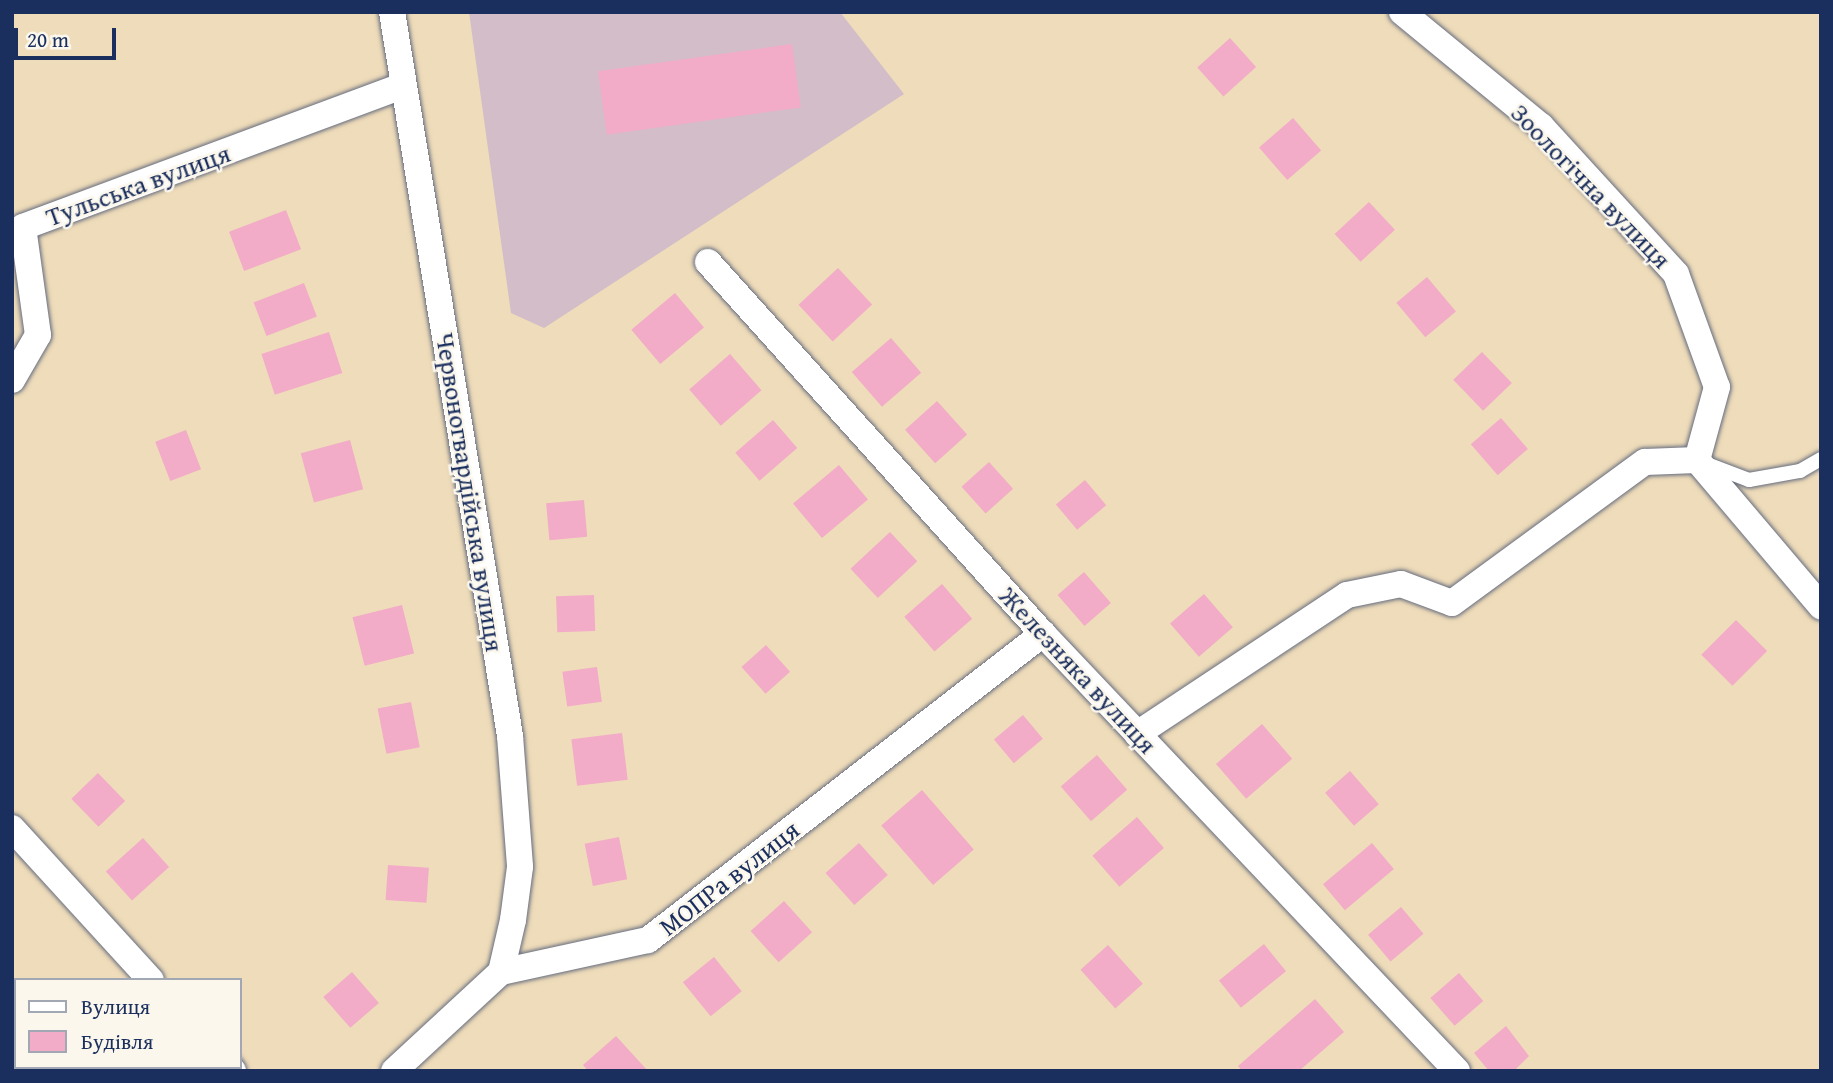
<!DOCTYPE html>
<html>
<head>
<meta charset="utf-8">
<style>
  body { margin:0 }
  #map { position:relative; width:1833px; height:1083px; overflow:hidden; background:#efdcba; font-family:"Gentium Book Plus",serif }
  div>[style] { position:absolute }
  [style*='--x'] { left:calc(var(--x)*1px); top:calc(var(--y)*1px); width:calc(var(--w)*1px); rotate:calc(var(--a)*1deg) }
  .industrial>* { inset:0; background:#d2bdc8 }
  .building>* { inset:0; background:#f2acc7; transform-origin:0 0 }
  .roads { filter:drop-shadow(0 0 2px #656c7e) drop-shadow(0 0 2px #656c7e) }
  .service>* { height:14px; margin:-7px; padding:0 7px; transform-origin:7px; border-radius:7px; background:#fff }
  .minor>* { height:26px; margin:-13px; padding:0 13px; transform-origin:13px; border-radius:13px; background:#fff }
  span { translate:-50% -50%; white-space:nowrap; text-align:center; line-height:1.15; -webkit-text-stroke:5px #fbf7ec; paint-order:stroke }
  .street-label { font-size:26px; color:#1b2f5e }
  .frame { position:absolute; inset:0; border:14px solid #1b2f5e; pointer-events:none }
  .legend { position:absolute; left:14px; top:978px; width:228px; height:91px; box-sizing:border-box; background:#fbf7ec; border:2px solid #a1a7b3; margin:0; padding:9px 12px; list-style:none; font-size:21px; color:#1b2f5e }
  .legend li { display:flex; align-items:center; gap:14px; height:35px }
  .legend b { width:35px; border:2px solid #a1a7b3 }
  .scale { position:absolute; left:14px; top:28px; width:102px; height:32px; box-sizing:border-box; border:4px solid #1b2f5e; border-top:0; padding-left:9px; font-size:21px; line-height:24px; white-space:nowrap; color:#1b2f5e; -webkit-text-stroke:5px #fbf7ec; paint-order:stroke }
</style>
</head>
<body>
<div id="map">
  <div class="industrial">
    <div style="clip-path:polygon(469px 12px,840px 12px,904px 94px,544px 328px,511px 313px)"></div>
  </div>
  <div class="building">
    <div style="left:1230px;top:38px;width:39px;height:44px;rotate:48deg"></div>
    <div style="left:792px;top:44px;width:64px;height:196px;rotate:82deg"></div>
    <div style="left:1293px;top:118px;width:43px;height:45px;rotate:49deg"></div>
    <div style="left:1369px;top:202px;width:38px;height:47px;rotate:47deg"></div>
    <div style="left:286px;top:210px;width:42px;height:61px;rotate:69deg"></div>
    <div style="left:838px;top:268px;width:50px;height:54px;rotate:47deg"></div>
    <div style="left:1427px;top:277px;width:45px;height:40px;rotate:50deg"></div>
    <div style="left:304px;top:283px;width:36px;height:54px;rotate:69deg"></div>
    <div style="left:675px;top:293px;width:45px;height:57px;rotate:50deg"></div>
    <div style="left:329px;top:332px;width:43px;height:71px;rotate:72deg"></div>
    <div style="left:891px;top:338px;width:46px;height:52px;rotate:49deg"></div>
    <div style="left:1482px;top:352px;width:43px;height:40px;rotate:46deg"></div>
    <div style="left:730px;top:354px;width:48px;height:54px;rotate:49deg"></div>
    <div style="left:937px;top:401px;width:45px;height:43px;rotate:48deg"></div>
    <div style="left:1501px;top:418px;width:41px;height:40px;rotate:49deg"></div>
    <div style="left:773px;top:420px;width:37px;height:50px;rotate:49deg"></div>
    <div style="left:186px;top:430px;width:42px;height:33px;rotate:69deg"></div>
    <div style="left:350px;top:440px;width:51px;height:51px;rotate:75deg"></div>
    <div style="left:989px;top:462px;width:36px;height:37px;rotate:48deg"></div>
    <div style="left:839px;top:465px;width:45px;height:60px;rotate:50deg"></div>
    <div style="left:1085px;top:480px;width:33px;height:38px;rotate:50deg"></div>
    <div style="left:584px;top:500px;width:37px;height:38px;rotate:85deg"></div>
    <div style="left:890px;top:532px;width:40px;height:54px;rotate:47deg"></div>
    <div style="left:1084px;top:572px;width:41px;height:35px;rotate:49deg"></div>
    <div style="left:942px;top:584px;width:46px;height:50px;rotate:49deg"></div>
    <div style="left:1204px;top:594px;width:44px;height:45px;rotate:49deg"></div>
    <div style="left:594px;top:595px;width:36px;height:38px;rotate:88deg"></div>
    <div style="left:402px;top:605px;width:50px;height:51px;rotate:76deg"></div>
    <div style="left:1736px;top:620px;width:44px;height:49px;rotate:45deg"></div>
    <div style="left:766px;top:645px;width:36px;height:33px;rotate:48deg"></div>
    <div style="left:597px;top:667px;width:35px;height:35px;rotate:82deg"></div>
    <div style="left:411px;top:702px;width:46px;height:34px;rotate:79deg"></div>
    <div style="left:1023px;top:715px;width:31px;height:38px;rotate:50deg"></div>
    <div style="left:1262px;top:724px;width:46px;height:61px;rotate:49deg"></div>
    <div style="left:622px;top:733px;width:47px;height:51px;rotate:83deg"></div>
    <div style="left:1097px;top:755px;width:46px;height:48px;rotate:49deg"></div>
    <div style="left:1350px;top:771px;width:44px;height:33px;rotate:49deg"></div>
    <div style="left:98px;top:773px;width:39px;height:37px;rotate:46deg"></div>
    <div style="left:922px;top:790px;width:79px;height:54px;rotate:49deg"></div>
    <div style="left:1137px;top:817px;width:41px;height:59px;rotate:49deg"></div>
    <div style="left:619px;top:837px;width:43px;height:35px;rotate:79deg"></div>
    <div style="left:143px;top:838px;width:39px;height:50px;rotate:48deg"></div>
    <div style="left:859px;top:843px;width:43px;height:45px;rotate:48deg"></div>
    <div style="left:1372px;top:843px;width:34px;height:64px;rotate:50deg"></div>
    <div style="left:388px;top:865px;width:41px;height:35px;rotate:4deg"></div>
    <div style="left:784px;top:901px;width:42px;height:45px;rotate:48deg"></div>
    <div style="left:1401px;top:907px;width:35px;height:43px;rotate:50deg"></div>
    <div style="left:1264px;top:944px;width:35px;height:58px;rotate:51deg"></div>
    <div style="left:1108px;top:945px;width:52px;height:37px;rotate:48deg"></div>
    <div style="left:714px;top:957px;width:44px;height:40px;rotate:51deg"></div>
    <div style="left:352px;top:972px;width:41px;height:38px;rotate:49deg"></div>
    <div style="left:1459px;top:973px;width:37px;height:38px;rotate:49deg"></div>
    <div style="clip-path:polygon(1315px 999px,1344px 1032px,1299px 1071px,1242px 1071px,1238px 1066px)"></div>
    <div style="clip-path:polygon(1506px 1026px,1529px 1056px,1514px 1071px,1489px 1071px,1474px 1053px)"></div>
    <div style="clip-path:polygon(616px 1036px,648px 1071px,588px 1071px,583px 1065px)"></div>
  </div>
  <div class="roads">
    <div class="service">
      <div style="--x:1707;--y:464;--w:45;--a:20.9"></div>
      <div style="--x:1749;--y:480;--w:52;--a:-10"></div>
      <div style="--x:1800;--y:471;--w:24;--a:-30"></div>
    </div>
    <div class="minor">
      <div style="--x:392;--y:12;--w:734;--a:80.74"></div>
      <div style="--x:510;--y:736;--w:131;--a:85.6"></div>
      <div style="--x:520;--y:867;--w:53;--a:97.5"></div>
      <div style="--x:513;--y:920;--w:53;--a:103"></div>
      <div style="--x:1402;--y:12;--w:180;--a:39.4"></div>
      <div style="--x:1541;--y:126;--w:200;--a:47.6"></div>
      <div style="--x:1676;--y:274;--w:120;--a:70.1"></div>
      <div style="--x:1717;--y:387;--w:76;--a:105.3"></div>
      <div style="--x:1697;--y:460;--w:192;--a:49.7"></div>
      <div style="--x:708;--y:262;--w:501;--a:48"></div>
      <div style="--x:1043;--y:634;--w:602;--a:46.55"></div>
      <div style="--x:12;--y:380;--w:52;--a:-60"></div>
      <div style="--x:38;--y:335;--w:109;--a:-97.9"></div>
      <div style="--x:23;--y:227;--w:405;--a:-20.4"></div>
      <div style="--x:1137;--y:734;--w:252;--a:-33.5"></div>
      <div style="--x:1347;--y:595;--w:55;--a:-11.5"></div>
      <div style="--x:1401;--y:584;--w:54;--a:20.4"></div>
      <div style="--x:1452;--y:603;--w:239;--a:-36.2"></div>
      <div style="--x:1645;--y:462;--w:52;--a:-2.2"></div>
      <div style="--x:12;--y:828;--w:206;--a:47.6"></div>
      <div style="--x:230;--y:1067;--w:5;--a:53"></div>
      <div style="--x:394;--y:1071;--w:146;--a:-42.8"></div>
      <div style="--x:501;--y:972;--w:150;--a:-12.3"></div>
      <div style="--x:648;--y:940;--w:500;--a:-37.8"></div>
    </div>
  </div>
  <div class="street-label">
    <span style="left:138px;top:185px;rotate:-20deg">Тульська вулиця</span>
    <span style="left:1591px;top:186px;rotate:46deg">Зоологічна вулиця</span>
    <span style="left:470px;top:492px;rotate:81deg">Червоногвардійська вулиця</span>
    <span style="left:1078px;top:670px;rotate:47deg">Железняка вулиця</span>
    <span style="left:729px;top:878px;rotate:-38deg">МОПРа вулиця</span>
  </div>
  <div class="frame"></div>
  <ul class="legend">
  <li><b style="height:9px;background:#fff"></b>Вулиця</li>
  <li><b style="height:19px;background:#f2acc7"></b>Будівля</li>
  </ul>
  <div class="scale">20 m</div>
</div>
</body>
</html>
